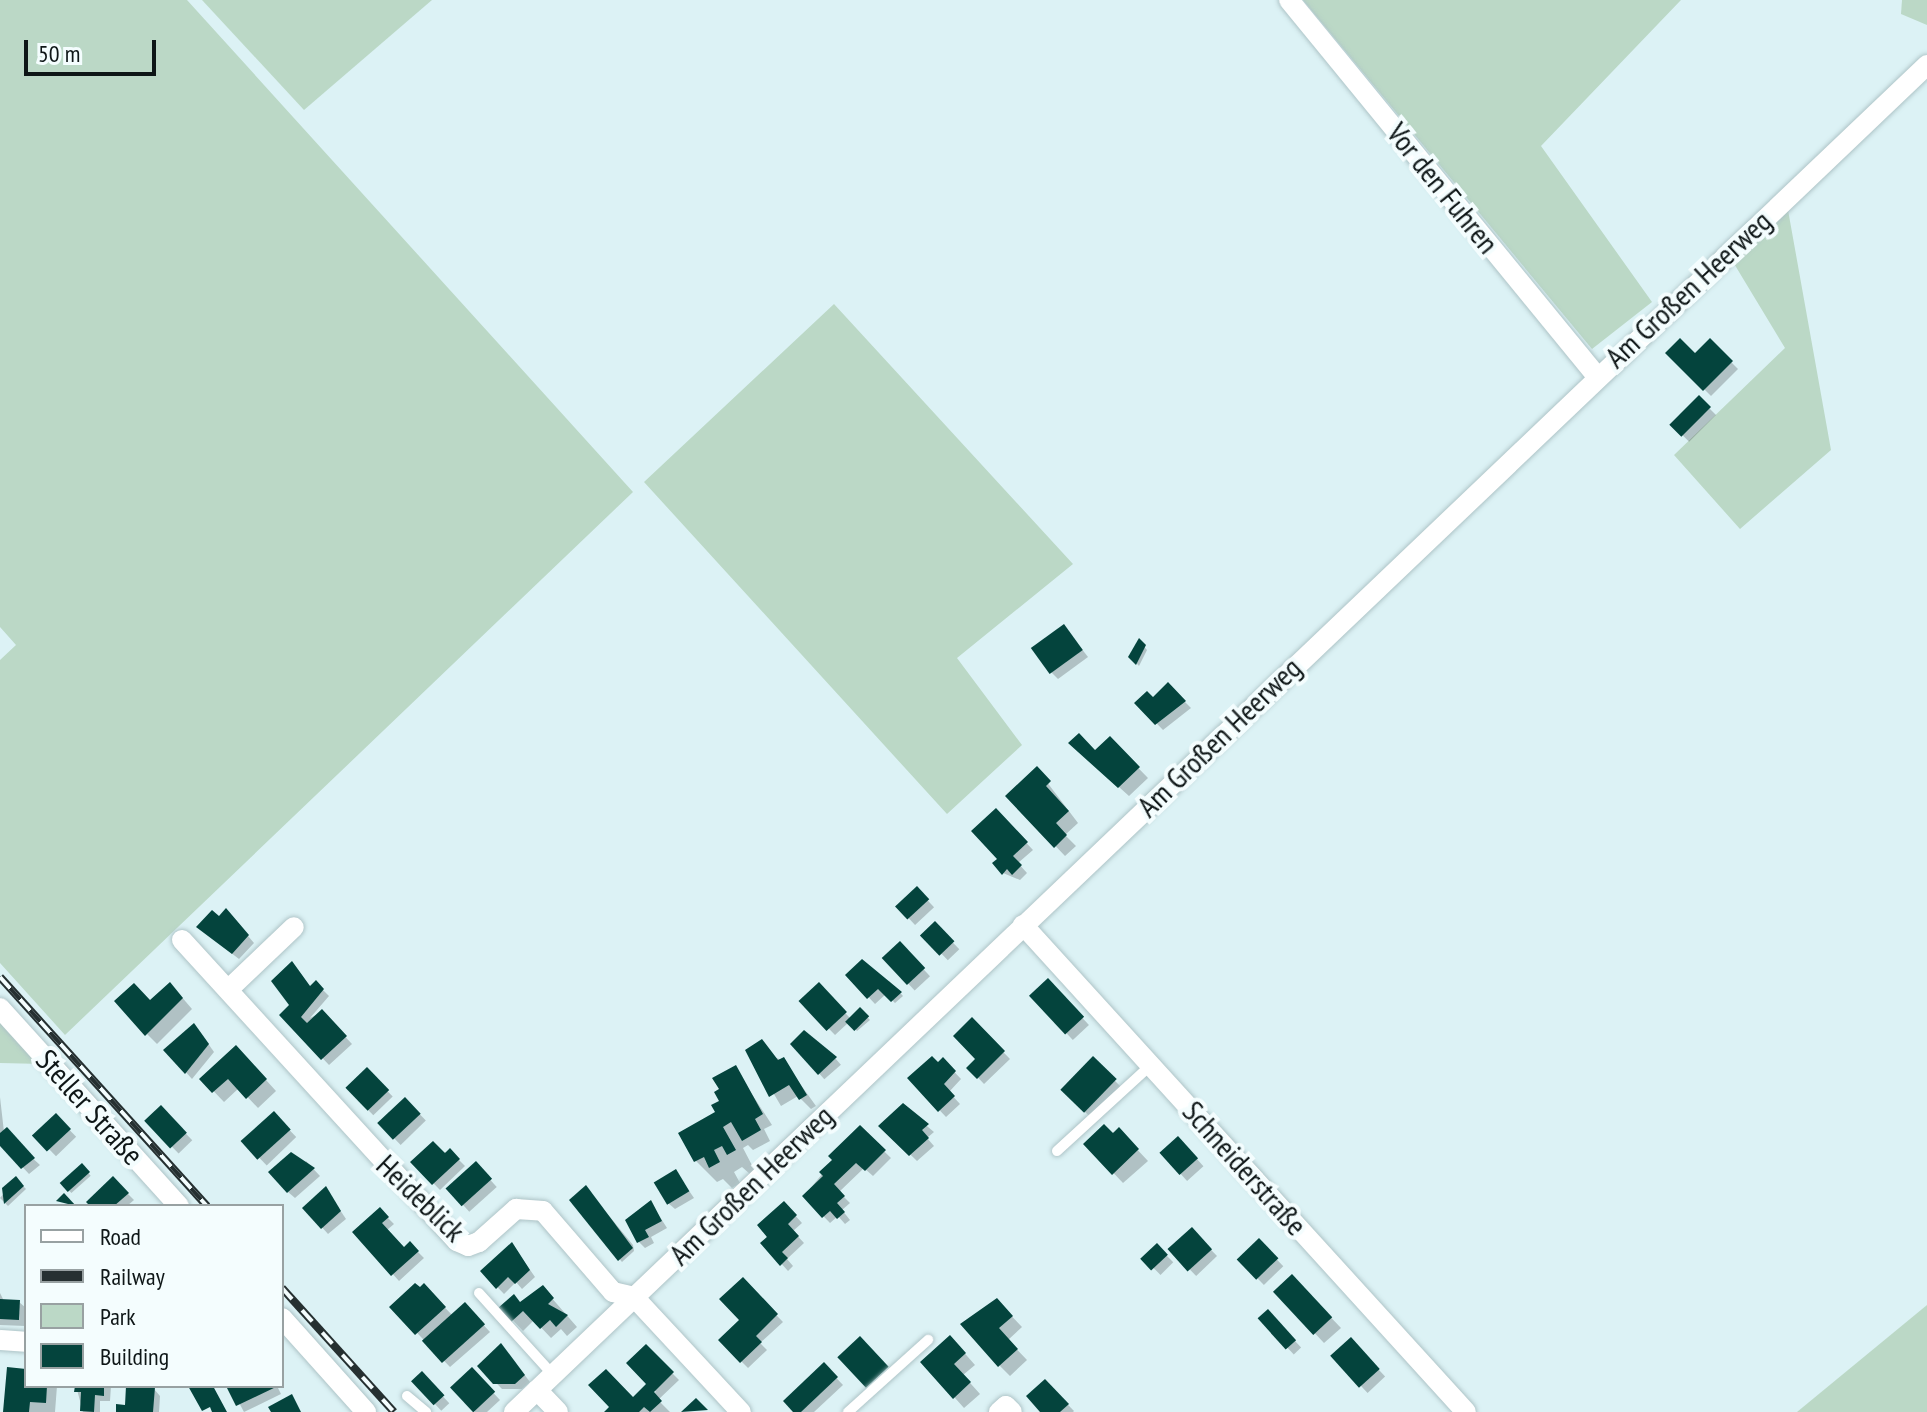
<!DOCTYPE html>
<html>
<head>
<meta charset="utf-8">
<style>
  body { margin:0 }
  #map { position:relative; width:1927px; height:1412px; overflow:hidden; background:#dcf2f5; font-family:"PT Sans Narrow",sans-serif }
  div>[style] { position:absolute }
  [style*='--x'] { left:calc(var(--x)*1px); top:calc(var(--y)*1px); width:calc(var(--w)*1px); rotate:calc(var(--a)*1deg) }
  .green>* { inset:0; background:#bbd8c6 }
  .shadow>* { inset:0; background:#0003; transform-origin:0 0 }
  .building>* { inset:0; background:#04443d; transform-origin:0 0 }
  .roads { filter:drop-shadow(0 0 2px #aec4c7) drop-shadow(0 0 2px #aec4c7) }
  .service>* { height:10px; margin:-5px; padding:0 5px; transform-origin:5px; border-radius:5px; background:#fff }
  .minor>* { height:20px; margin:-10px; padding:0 10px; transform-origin:10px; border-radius:10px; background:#fff }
  .rail>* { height:8px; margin-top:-4px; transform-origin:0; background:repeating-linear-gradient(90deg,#f4fdfe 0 15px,#263031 0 30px); box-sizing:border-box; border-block:2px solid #263031 }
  span { translate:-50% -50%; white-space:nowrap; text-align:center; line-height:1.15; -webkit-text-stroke:8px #f4fdfe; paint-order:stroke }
  .street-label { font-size:30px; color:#0e1617 }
  .legend { position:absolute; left:24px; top:1204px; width:260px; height:184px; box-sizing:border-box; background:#f4fdfe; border:2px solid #98a1a2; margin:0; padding:10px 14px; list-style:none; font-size:24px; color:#0e1617 }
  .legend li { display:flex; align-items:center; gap:16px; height:40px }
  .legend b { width:40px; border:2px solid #98a1a2 }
  .scale { position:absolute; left:24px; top:40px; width:132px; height:36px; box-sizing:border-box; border:4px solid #0e1617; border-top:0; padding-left:10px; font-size:24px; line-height:28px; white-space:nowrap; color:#0e1617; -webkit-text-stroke:6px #f4fdfe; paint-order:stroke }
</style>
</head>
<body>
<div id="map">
  <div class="green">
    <div style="clip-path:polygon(0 0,187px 0,633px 492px,65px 1035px,0 963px,0 660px,16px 645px,0 627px)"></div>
    <div style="clip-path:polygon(202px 0,432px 0,304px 110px)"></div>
    <div style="clip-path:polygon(1303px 0,1681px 0,1541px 146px,1652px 302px,1592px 349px)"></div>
    <div style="clip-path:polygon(1902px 0,1927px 0,1927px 25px,1901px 14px)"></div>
    <div style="clip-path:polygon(1788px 210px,1831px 450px,1740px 529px,1674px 455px,1785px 348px,1733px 262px)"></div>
    <div style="clip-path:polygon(834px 304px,1073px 564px,957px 658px,1022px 745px,947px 814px,644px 482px)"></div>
    <div style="clip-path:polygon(0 1017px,43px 1064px,0 1063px)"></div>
    <div style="clip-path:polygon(1927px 1305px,1927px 1412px,1797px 1412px)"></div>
  </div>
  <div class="shadow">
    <div style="clip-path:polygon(1710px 341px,1738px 369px,1711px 396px,1668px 353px,1695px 356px)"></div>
    <div style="left:1699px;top:398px;width:24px;height:38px;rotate:45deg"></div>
    <div style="clip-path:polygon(1064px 626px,1088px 657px,1058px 679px,1051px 672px)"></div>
    <div style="clip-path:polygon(1140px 642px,1147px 650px,1139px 666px,1130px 656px)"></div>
    <div style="clip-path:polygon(1168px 685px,1191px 708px,1163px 730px,1137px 703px,1153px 700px)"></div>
    <div style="clip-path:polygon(1110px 739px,1148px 778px,1129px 796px,1081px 753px,1095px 752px)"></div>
    <div style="clip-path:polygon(1037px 769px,1078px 823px,1065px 835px,1076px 846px,1065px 856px,1008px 796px)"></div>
    <div style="clip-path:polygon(996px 811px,1033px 850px,1018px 863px,1027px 873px,1020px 880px,1003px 873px)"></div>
    <div style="left:917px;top:889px;width:25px;height:26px;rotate:47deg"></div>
    <div style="clip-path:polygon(232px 917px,254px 943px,239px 959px,205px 933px,219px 919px)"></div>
    <div style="left:935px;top:924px;width:35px;height:16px;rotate:46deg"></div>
    <div style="left:900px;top:944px;width:44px;height:21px;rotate:47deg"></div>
    <div style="clip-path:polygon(298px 970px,311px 988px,316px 983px,329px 996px,310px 1018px,322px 1012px,352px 1044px,329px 1065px,282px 1015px,292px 1006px)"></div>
    <div style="clip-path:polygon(848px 975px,885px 985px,889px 981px,903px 996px,895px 1003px,886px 994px,875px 1004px)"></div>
    <div style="left:1048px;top:981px;width:60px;height:22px;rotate:47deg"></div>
    <div style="clip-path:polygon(818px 985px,850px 1018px,860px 1009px,870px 1020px,857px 1031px,849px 1022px,835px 1035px,802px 1001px)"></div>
    <div style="clip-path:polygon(180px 995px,192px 1009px,157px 1044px,147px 1034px)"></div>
    <div style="clip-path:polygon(972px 1020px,1010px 1059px,984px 1084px,969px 1068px,978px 1059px)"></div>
    <div style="clip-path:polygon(200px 1032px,214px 1052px,192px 1079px,166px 1050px)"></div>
    <div style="clip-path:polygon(748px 1050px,783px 1060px,816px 1106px,811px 1109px,798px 1096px,781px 1106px)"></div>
    <div style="clip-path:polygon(246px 1058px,276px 1091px,258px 1108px,239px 1088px,224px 1102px,202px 1079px)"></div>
    <div style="left:835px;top:1058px;width:9px;height:22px;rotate:49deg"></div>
    <div style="left:1093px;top:1059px;width:45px;height:43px;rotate:45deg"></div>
    <div style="clip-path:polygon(943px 1060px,961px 1079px,949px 1092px,960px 1104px,946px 1117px,910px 1079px)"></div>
    <div style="clip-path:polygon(735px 1068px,772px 1125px,764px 1129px,770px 1141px,753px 1150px,748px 1145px,743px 1148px,755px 1171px,750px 1174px,742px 1167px,734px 1172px,740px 1183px,732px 1188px,723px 1179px,717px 1182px,696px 1161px,680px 1133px,718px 1113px)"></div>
    <div style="left:367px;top:1070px;width:37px;height:27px;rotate:46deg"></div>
    <div style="clip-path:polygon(0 1097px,4px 1132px,40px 1165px,29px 1174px,0 1143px)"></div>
    <div style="left:405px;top:1099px;width:30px;height:35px;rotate:46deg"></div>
    <div style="clip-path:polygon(903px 1106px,934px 1132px,927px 1138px,934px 1146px,917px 1161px,881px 1126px)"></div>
    <div style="left:161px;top:1108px;width:45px;height:19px;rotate:46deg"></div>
    <div style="left:274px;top:1114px;width:32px;height:41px;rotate:46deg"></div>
    <div style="left:56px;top:1116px;width:29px;height:28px;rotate:46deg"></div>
    <div style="clip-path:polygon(860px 1128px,891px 1158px,873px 1176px,864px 1168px,839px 1192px,850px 1203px,842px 1210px,850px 1220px,845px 1224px,838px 1216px,830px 1223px,804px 1196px)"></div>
    <div style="clip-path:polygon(1119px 1130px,1148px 1161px,1123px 1183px,1086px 1144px)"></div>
    <div style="left:1178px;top:1138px;width:38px;height:22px;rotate:48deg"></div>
    <div style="clip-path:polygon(450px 1151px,465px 1166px,440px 1190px,413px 1162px)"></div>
    <div style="clip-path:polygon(306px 1161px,320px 1176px,295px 1198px,288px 1192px)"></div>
    <div style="left:476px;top:1164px;width:31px;height:37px;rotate:48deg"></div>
    <div style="left:82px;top:1166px;width:13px;height:26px;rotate:48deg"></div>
    <div style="clip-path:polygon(676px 1172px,694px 1198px,675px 1209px,668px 1203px)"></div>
    <div style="clip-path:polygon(16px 1179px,26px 1189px,8px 1206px,0 1198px)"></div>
    <div style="clip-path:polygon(113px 1179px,134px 1200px,127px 1206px,92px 1206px)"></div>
    <div style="clip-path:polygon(586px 1188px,633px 1245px,634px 1251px,622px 1262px,578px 1210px)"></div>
    <div style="clip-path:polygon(326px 1189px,346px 1219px,328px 1234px,305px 1208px)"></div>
    <div style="clip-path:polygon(651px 1203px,667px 1228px,651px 1237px,654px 1243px,645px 1248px,639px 1242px)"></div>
    <div style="clip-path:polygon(784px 1203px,802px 1223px,793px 1231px,804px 1243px,787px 1259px,793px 1266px,788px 1271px,763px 1243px)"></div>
    <div style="clip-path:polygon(380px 1210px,394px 1224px,387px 1230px,404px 1249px,410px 1244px,424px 1258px,399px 1281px,355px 1232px)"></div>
    <div style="left:1192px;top:1230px;width:36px;height:29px;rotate:46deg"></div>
    <div style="left:1259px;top:1241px;width:35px;height:27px;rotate:46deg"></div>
    <div style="clip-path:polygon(512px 1244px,535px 1277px,522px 1289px,516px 1282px,504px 1294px,483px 1272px)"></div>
    <div style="left:1157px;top:1246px;width:23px;height:18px;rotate:45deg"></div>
    <div style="clip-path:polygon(742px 1280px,783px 1322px,760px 1343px,767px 1350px,748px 1368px,720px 1340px,742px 1320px)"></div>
    <div style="clip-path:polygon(424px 1286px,453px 1316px,465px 1305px,490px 1332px,450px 1367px,392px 1307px)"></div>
    <div style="clip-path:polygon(1302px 1287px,1341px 1328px,1324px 1343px,1276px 1292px)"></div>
    <div style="clip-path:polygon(543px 1288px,577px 1327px,567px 1336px,561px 1329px,551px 1338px,534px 1320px,523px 1331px,501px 1308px,521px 1304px)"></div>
    <div style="clip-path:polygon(0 1293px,4px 1301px,19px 1302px,26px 1308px,25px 1326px,0 1325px)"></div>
    <div style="clip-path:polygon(997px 1301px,1022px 1327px,1008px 1340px,1027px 1360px,1010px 1376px,1000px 1366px)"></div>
    <div style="left:1267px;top:1311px;width:50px;height:10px;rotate:47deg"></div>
    <div style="left:1351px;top:1340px;width:50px;height:24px;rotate:47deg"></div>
    <div style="clip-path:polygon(646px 1347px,679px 1380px,658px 1400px,670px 1412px,606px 1412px,656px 1392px,629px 1363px)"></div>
    <div style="clip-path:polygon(960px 1348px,975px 1365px,963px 1375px,980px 1394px,964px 1408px,923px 1362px)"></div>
    <div style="clip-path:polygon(507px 1352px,530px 1382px,522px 1389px,502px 1389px,480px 1366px)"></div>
    <div style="clip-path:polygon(824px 1365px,843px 1385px,814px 1412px,796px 1412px)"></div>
    <div style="clip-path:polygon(472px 1370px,500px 1400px,487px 1412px,475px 1412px,453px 1388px)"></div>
    <div style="clip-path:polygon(26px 1371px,26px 1386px,57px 1386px,55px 1412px,5px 1412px)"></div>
    <div style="left:422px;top:1374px;width:40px;height:11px;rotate:47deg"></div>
    <div style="clip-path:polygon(1045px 1381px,1074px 1411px,1073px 1412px,1043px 1412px)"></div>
    <div style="clip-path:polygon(76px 1386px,111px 1386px,110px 1401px,100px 1401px,100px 1412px,83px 1412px)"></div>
    <div style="clip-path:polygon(230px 1386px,277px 1386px,281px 1394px,244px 1412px)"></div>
    <div style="clip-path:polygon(154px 1389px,160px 1396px,159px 1412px,118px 1412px)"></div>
  </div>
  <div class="building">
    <div style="clip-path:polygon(1680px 338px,1695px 353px,1710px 338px,1733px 361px,1703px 391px,1665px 353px)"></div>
    <div style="left:1699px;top:395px;width:17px;height:42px;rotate:45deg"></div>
    <div style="left:1064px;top:624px;width:32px;height:41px;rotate:54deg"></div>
    <div style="clip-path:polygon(1139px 638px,1146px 645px,1136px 665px,1128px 657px)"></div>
    <div style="clip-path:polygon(1168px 682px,1186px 701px,1155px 725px,1134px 703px,1147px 691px,1153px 697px)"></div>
    <div style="clip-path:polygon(1079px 733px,1095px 750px,1110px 736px,1140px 767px,1118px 788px,1068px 743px)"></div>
    <div style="clip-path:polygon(1037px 766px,1051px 781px,1046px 786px,1069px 811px,1056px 823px,1067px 835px,1054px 848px,1005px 796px)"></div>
    <div style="clip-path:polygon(996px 808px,1028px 842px,1013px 856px,1022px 865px,1012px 875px,1007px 869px,1002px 875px,992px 863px,997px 859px,971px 831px)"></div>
    <div style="left:917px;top:886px;width:18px;height:30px;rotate:47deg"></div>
    <div style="clip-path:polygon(226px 908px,249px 935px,232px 954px,196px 927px,212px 910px,219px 916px)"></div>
    <div style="left:935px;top:921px;width:28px;height:21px;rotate:46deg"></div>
    <div style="left:900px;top:941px;width:37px;height:25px;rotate:47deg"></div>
    <div style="clip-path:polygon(862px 959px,902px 992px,891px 1002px,878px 989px,867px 999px,845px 975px)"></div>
    <div style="clip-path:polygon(292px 961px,310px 986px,316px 980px,324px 989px,301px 1017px,307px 1023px,322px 1009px,347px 1036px,321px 1060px,279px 1015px,289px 1005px,271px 981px)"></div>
    <div style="left:1048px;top:978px;width:53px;height:26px;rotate:47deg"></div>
    <div style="clip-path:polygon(170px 982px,183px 998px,145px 1036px,114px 1001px,134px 983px,150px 1000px)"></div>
    <div style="left:819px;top:982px;width:41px;height:28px;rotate:47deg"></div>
    <div style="left:860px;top:1007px;width:13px;height:21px;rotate:45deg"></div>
    <div style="clip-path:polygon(972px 1017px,1005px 1051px,977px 1079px,966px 1068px,975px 1059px,953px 1036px)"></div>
    <div style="clip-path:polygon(194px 1023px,209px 1044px,185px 1074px,163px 1050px)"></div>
    <div style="clip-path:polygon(804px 1030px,837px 1057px,818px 1075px,790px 1044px)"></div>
    <div style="clip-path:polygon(762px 1039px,778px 1060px,784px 1057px,807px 1095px,799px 1100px,789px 1085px,769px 1097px,745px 1050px)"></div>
    <div style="clip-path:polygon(236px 1045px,267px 1079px,246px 1099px,228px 1079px,212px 1093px,199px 1079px)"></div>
    <div style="clip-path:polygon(932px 1056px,938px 1062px,943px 1057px,956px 1071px,944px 1084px,955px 1096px,938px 1112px,907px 1078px)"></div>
    <div style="left:1093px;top:1056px;width:33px;height:47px;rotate:44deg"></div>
    <div style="clip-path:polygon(736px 1065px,763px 1114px,755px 1119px,761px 1130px,742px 1141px,731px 1122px,723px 1127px,736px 1150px,727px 1155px,722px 1146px,714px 1150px,720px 1162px,709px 1168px,704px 1157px,694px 1162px,678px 1133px,715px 1112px,711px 1105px,719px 1101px,714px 1092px,719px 1089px,712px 1078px)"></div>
    <div style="left:367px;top:1067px;width:32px;height:30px;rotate:46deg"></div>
    <div style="left:405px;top:1097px;width:23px;height:38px;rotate:47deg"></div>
    <div style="clip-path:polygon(903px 1103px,929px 1124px,922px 1130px,929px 1138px,909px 1156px,878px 1126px)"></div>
    <div style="left:161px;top:1105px;width:38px;height:23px;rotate:47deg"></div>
    <div style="left:274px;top:1111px;width:25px;height:45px;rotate:48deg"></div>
    <div style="left:56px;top:1113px;width:22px;height:33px;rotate:47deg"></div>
    <div style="clip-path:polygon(1104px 1124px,1113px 1133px,1119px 1127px,1139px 1149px,1112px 1175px,1083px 1144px)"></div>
    <div style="clip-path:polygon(860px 1125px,886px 1150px,865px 1171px,856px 1163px,834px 1184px,845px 1196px,837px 1203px,845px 1212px,837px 1219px,830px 1211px,822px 1218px,802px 1196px,823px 1176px,819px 1172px,832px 1160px,828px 1156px)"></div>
    <div style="clip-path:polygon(7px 1127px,35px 1158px,21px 1169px,0 1146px,0 1133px)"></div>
    <div style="left:1178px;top:1136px;width:30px;height:25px;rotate:48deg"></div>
    <div style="clip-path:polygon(433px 1141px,445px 1153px,450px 1148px,460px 1159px,432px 1185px,410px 1162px)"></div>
    <div style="clip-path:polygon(291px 1152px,315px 1168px,287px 1193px,268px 1172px)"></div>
    <div style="left:476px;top:1161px;width:24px;height:41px;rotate:48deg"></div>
    <div style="left:82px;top:1163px;width:12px;height:30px;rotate:48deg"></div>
    <div style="left:676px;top:1169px;width:26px;height:26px;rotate:59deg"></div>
    <div style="clip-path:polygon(16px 1176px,24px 1186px,4px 1204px,2px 1188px)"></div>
    <div style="clip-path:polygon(113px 1176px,129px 1193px,114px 1206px,90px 1206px,86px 1202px)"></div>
    <div style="clip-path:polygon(586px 1185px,633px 1248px,618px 1261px,569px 1200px)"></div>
    <div style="clip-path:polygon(326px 1186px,341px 1211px,321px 1229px,302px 1208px)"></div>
    <div style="clip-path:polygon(64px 1193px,76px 1206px,56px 1201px)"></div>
    <div style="clip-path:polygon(651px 1200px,662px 1221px,645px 1230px,649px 1237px,637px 1243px,625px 1220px)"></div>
    <div style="clip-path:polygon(784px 1201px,797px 1215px,788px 1224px,799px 1236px,782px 1252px,788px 1258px,780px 1266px,760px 1243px,767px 1237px,757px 1225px)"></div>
    <div style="clip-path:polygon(380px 1207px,389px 1217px,382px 1223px,404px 1247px,410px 1241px,419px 1251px,391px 1276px,352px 1232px)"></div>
    <div style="left:1192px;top:1227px;width:30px;height:33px;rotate:48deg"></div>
    <div style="left:1259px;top:1238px;width:28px;height:31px;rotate:46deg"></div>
    <div style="clip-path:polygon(512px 1242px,530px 1270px,515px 1284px,508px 1277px,496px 1289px,480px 1271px)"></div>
    <div style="left:1157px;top:1243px;width:16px;height:23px;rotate:47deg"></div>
    <div style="left:1292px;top:1274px;width:59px;height:26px;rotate:47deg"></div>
    <div style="clip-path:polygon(743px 1277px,778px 1314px,756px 1336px,762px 1342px,740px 1363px,718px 1340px,739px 1320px,719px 1299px)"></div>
    <div style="clip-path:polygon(415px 1283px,420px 1287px,424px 1283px,446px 1307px,415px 1335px,389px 1307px)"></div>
    <div style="clip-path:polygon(543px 1285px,554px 1298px,548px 1304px,568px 1315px,556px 1327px,550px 1320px,540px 1329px,523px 1311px,511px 1322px,498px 1308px,514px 1294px,520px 1302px)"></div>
    <div style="clip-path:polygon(997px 1298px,1013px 1316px,999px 1328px,1018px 1349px,998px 1367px,960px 1324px)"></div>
    <div style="left:0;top:1299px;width:20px;height:20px;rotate:3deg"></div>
    <div style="left:465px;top:1302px;width:30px;height:58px;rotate:48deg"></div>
    <div style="left:1268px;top:1309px;width:42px;height:14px;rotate:48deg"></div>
    <div style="clip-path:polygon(950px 1335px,966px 1353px,954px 1364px,971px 1382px,953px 1399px,920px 1362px)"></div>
    <div style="left:860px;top:1336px;width:42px;height:31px;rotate:47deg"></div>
    <div style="left:1351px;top:1337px;width:43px;height:28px;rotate:48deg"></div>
    <div style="clip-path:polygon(501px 1343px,525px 1375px,515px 1384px,493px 1384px,477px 1366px)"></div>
    <div style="clip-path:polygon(646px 1344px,674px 1372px,654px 1392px,662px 1401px,650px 1412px,644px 1407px,639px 1412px,604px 1412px,609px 1407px,588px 1385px,606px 1369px,633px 1397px,646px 1384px,626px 1363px)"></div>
    <div style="clip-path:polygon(824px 1362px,838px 1377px,801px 1412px,793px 1412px,783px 1401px)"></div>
    <div style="clip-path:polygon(7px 1367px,26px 1369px,26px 1386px,47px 1386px,46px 1403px,30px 1402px,29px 1412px,3px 1412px)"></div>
    <div style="left:472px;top:1367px;width:34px;height:30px;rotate:47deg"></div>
    <div style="left:422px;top:1371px;width:33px;height:15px;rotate:47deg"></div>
    <div style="clip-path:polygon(1045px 1379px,1069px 1404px,1060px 1412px,1040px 1412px,1026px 1396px)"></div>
    <div style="clip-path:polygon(75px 1386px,104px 1386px,104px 1396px,95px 1395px,94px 1412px,80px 1411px,81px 1392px,74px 1392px)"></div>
    <div style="clip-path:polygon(126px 1386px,155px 1387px,153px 1412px,116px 1412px,116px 1404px,125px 1405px)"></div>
    <div style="clip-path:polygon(188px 1386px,213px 1386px,227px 1412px,212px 1412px,210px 1407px,202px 1411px)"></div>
    <div style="clip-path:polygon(226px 1386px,278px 1386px,236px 1406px)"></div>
    <div style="clip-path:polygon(292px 1394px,301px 1412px,271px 1412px,268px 1407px)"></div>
    <div style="clip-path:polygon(696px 1398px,708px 1410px,681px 1412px)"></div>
  </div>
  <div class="roads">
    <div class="service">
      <div style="--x:1057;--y:1151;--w:127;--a:-42.5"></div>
      <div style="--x:479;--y:1293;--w:110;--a:47.9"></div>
      <div style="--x:407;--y:1396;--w:25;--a:40"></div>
      <div style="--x:848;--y:1412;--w:108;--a:-42"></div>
    </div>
    <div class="minor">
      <div style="--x:1289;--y:0;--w:485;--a:50.7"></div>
      <div style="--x:1023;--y:925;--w:658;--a:47.71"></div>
      <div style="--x:182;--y:940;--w:408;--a:47.6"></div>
      <div style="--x:457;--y:1241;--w:12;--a:24"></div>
      <div style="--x:468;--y:1246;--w:12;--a:-20"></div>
      <div style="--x:479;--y:1242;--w:50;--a:-41.7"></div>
      <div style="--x:516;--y:1209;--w:27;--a:4"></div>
      <div style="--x:543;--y:1211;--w:107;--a:49.2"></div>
      <div style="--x:613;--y:1292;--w:22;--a:13"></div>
      <div style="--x:634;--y:1297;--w:157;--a:47.1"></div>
      <div style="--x:230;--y:988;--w:88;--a:-43.6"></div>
      <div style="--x:0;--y:1008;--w:267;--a:47.9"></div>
      <div style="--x:282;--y:1318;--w:126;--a:48.2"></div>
      <div style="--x:0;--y:1340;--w:26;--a:4"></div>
      <div style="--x:537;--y:1390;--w:30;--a:46"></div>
      <div style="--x:514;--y:1412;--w:1952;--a:-43.63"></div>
      <div style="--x:999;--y:1412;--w:9;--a:-41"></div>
      <div style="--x:1006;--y:1406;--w:8;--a:45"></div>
    </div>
  </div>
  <div class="rail">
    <div style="--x:0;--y:977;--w:309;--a:47.9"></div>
    <div style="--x:282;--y:1288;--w:167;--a:47.9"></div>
  </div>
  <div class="street-label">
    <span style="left:1443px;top:188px;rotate:51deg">Vor den Fuhren</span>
    <span style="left:1688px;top:289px;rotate:-43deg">Am Großen Heerweg</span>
    <span style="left:1219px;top:737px;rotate:-44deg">Am Großen Heerweg</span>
    <span style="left:90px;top:1107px;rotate:48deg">Steller Straße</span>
    <span style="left:1245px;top:1168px;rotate:48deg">Schneiderstraße</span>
    <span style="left:751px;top:1185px;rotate:-44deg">Am Großen Heerweg</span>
    <span style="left:421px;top:1198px;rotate:44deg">Heideblick</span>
  </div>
  <ul class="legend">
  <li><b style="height:10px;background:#fff"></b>Road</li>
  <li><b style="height:10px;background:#263031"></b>Railway</li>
  <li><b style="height:22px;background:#bbd8c6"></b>Park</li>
  <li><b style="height:22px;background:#04443d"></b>Building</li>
  </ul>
  <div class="scale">50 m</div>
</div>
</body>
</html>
